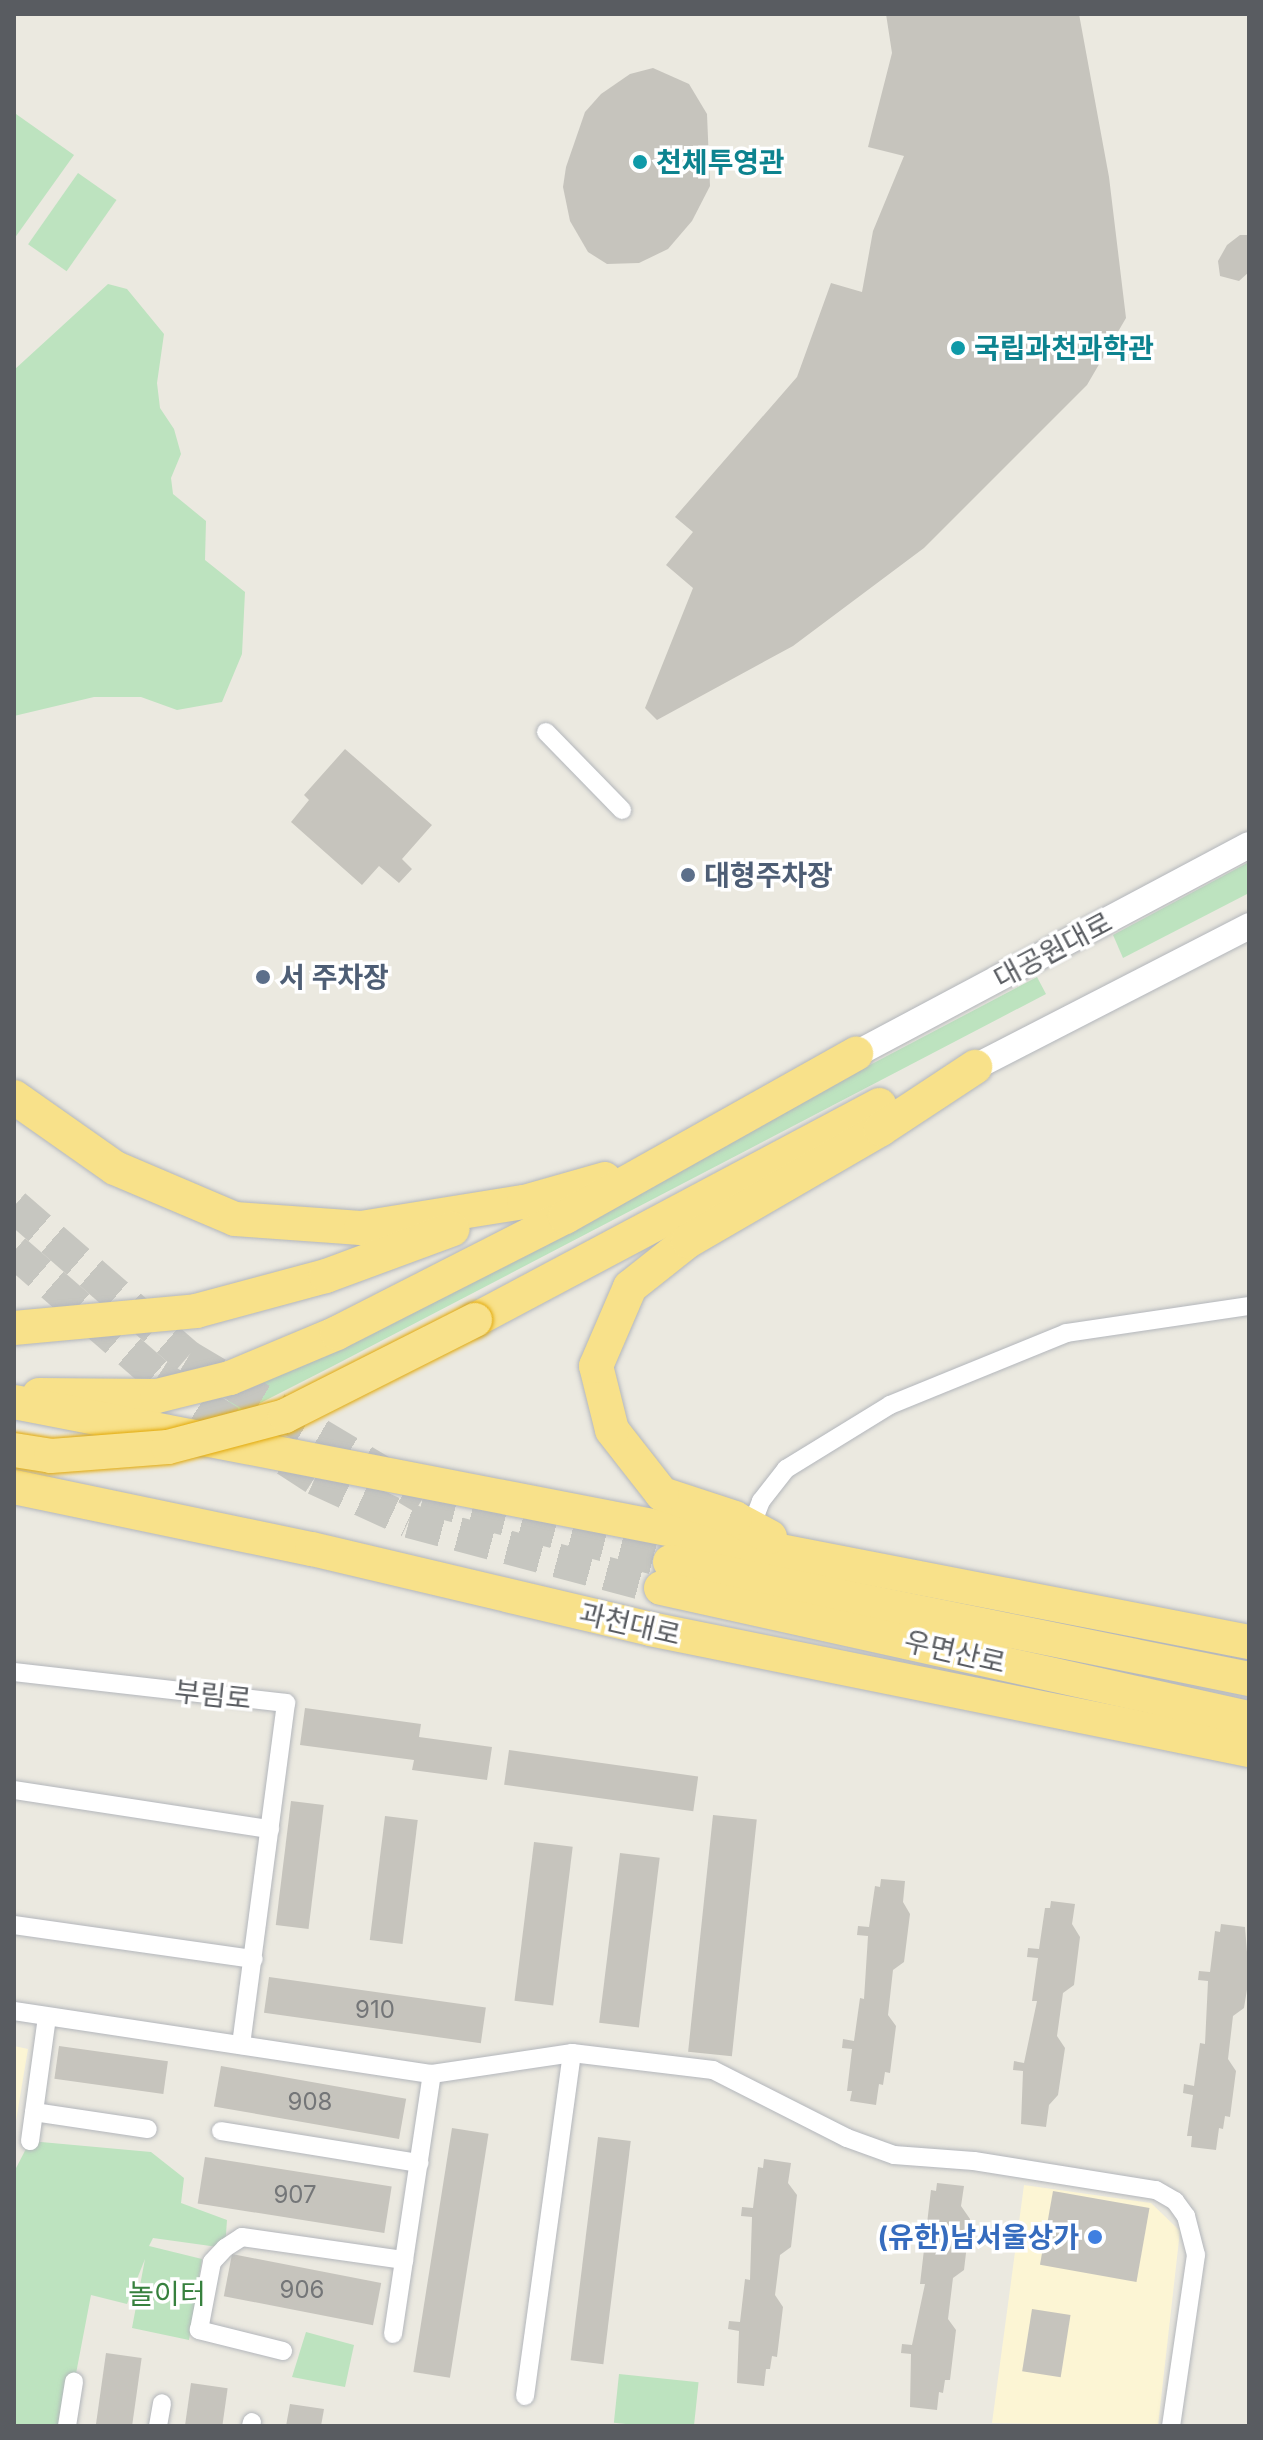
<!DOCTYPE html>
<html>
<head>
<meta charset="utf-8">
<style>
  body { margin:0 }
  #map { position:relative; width:1263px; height:2440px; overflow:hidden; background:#ebe9e0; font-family:Inter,"Noto Sans KR",sans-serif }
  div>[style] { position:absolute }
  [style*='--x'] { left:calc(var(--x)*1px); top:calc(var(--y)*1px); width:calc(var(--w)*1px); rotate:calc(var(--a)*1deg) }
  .commercial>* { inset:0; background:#fcf5d4 }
  .green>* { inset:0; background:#bde3bf; transform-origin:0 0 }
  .building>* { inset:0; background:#c6c4bd; transform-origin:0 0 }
  .highway-tunnel>* { height:34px; margin-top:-17px; transform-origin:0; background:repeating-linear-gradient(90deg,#c6c6c0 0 34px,transparent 0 51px) }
  .roads { filter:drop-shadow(0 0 2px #b3b6bb) drop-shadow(0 0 2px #b3b6bb) }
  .street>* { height:18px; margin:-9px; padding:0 9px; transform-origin:9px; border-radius:9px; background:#fff }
  .secondary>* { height:26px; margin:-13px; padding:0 13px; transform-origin:13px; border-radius:13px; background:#fff }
  .highway>* { height:34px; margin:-17px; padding:0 17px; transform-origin:17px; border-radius:17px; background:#f8e18a }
  .bridges { filter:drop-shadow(0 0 2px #e2a909) drop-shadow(0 0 2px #e2a909) }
  .highway-bridge>* { height:34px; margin:-17px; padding:0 17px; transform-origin:17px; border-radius:17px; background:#f8e18a }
  .dots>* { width:22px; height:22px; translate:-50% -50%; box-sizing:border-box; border:4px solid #fff; border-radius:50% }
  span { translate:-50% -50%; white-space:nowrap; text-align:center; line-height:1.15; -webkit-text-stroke:7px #fff; paint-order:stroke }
  .number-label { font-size:24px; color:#747678 }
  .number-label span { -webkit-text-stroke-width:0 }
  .culture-label { font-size:28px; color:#0d838f; font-weight:700 }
  .left { translate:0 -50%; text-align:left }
  .service-label { font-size:28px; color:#4e5e75; font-weight:700 }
  .street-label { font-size:28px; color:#595c61 }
  .shop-label { font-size:28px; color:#366cbe; font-weight:700 }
  .right { translate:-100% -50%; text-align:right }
  .park-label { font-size:28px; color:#37813e }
  .frame { position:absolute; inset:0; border:16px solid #595c61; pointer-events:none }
</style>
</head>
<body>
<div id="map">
  <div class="commercial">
    <div style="clip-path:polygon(14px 2046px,28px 2049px,14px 2133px)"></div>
    <div style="clip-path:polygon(1024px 2185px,1151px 2203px,1180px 2231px,1158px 2426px,992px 2423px)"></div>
  </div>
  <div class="green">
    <div style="clip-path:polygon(16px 114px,74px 155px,14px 239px,14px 117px)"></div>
    <div style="left:78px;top:173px;width:47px;height:87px;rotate:35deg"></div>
    <div style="clip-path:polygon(108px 284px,127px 289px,164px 334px,157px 383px,160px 408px,174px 429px,181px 454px,171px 478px,173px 494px,206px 521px,205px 560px,245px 592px,242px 654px,222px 702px,177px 710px,141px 697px,94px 697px,14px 716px,14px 370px)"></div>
    <div style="clip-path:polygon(1249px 862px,1249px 893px,1123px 958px,1113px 935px)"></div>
    <div style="clip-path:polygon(1037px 977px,1046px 994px,333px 1366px,237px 1415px,223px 1393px,644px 1184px)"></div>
    <div style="clip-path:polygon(30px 2141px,151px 2152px,184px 2178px,181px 2203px,227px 2220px,225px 2248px,153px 2238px,149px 2246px,202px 2259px,189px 2340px,132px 2328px,145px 2259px,127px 2304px,91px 2295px,66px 2426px,14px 2426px,14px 2172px)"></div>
    <div style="clip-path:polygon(306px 2332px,354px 2345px,345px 2387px,292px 2377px)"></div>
    <div style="left:619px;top:2374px;width:80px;height:49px;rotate:6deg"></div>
  </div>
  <div class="building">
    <div style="clip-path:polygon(886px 14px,1079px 14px,1109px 177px,1126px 318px,1087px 385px,924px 548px,793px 646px,657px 720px,645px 708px,693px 588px,666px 565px,693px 532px,675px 517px,797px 377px,831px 283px,862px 292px,873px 231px,904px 156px,868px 147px,892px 53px)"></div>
    <div style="clip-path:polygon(653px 68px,689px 84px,707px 114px,710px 186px,692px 221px,668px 249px,639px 263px,607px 264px,588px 252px,570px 221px,563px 187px,566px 167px,585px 112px,601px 94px,630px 74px)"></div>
    <div style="clip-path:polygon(1240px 235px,1249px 235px,1249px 272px,1239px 281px,1220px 276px,1218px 261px,1227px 245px)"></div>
    <div style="clip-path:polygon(345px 749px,432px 825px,402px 859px,412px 869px,399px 883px,379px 866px,362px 885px,291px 822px,309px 800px,304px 795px)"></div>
    <div style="clip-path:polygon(305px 1708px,421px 1724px,419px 1737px,492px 1747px,487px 1780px,412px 1770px,414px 1760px,300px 1745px)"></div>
    <div style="left:509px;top:1750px;width:191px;height:35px;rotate:8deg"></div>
    <div style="left:291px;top:1801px;width:33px;height:125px;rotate:7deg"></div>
    <div style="left:713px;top:1815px;width:44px;height:238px;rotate:6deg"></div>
    <div style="left:385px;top:1816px;width:33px;height:125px;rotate:7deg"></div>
    <div style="left:534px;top:1842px;width:39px;height:160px;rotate:7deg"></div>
    <div style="left:620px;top:1853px;width:40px;height:171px;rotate:7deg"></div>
    <div style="clip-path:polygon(881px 1879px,905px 1881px,903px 1902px,910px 1914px,904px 1962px,893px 1970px,888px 2015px,896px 2026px,890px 2073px,885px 2072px,883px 2085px,879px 2084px,876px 2105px,850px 2101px,852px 2091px,847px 2091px,852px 2049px,842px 2048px,843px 2039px,854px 2041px,860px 1998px,864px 1999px,868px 1936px,857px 1935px,858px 1926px,869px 1927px,875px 1886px,880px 1887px)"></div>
    <div style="clip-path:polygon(1051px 1901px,1075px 1904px,1072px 1924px,1080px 1937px,1074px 1985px,1063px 1993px,1057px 2036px,1065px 2048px,1058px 2095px,1049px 2105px,1046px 2127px,1021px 2124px,1023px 2071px,1013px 2070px,1014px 2061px,1024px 2063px,1037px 2001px,1032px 2001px,1038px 1958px,1027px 1957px,1028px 1948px,1039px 1949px,1045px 1908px,1050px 1908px)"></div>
    <div style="clip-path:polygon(1221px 1924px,1245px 1927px,1249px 1977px,1244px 2008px,1233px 2016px,1228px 2059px,1236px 2071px,1230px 2117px,1225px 2116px,1223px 2129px,1219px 2128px,1216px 2150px,1191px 2147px,1192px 2136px,1187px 2136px,1193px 2095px,1183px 2093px,1184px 2084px,1194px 2086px,1200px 2043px,1205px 2044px,1208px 1981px,1198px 1980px,1199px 1971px,1210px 1972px,1215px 1931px,1220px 1932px)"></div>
    <div style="left:269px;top:1977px;width:219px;height:36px;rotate:8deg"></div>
    <div style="left:59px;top:2046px;width:110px;height:33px;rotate:8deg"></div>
    <div style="left:221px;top:2066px;width:188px;height:41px;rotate:10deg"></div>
    <div style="left:452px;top:2128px;width:37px;height:247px;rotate:9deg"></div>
    <div style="left:598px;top:2137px;width:33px;height:225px;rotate:7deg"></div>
    <div style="left:205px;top:2157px;width:189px;height:47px;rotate:9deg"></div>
    <div style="clip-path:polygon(764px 2159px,791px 2163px,788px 2183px,797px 2195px,791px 2247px,780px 2255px,775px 2295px,783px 2307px,777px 2357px,772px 2356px,770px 2369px,766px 2369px,764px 2386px,737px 2383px,739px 2331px,728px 2329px,729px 2321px,740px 2322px,745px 2279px,750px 2280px,752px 2217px,741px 2216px,742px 2207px,753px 2208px,758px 2167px,763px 2168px)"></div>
    <div style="clip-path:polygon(937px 2183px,964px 2186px,961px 2206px,970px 2219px,964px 2270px,953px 2278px,948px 2319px,956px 2330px,950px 2380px,945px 2380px,943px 2393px,939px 2392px,937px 2410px,910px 2407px,911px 2354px,901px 2353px,902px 2344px,912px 2345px,925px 2284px,920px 2284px,925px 2241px,914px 2239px,915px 2230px,926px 2232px,931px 2190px,936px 2191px)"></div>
    <div style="left:1053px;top:2191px;width:98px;height:75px;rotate:10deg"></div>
    <div style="left:232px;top:2254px;width:152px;height:43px;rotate:11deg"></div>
    <div style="left:1032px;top:2309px;width:39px;height:63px;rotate:9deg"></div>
    <div style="left:106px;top:2353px;width:36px;height:74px;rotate:8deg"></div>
    <div style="left:191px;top:2383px;width:37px;height:43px;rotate:8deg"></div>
    <div style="clip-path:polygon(290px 2404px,324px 2409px,321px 2426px,286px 2426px)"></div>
  </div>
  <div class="highway-tunnel">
    <div style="--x:14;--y:1206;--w:230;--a:41"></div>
    <div style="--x:188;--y:1357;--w:274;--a:30.8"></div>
    <div style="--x:423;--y:1497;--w:255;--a:14.7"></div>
    <div style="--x:14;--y:1251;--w:191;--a:41"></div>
    <div style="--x:158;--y:1376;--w:187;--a:33"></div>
    <div style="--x:315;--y:1478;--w:103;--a:24.6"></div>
    <div style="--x:409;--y:1521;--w:261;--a:14.9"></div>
  </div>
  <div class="roads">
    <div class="street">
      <div style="--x:546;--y:732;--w:109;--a:45.7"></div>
      <div style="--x:751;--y:1527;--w:28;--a:-69"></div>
      <div style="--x:761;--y:1501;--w:41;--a:-52"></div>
      <div style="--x:786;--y:1469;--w:122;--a:-31.6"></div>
      <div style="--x:890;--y:1405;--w:190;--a:-22.2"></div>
      <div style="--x:1066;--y:1333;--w:185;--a:-8.4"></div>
      <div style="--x:14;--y:1672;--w:274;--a:6.5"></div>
      <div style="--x:286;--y:1703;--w:345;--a:97.5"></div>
      <div style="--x:14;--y:1790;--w:259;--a:8.7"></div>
      <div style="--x:14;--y:1925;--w:242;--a:8.1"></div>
      <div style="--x:14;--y:2011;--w:423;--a:8.6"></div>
      <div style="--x:432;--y:2074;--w:142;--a:-8.5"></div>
      <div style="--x:572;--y:2053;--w:142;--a:6.9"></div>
      <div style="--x:713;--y:2070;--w:150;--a:26.9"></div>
      <div style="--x:847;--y:2138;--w:50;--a:19.9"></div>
      <div style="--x:894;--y:2155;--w:80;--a:4.3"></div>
      <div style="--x:974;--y:2161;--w:184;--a:9.1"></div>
      <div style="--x:1156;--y:2190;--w:22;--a:30"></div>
      <div style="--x:1175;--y:2201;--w:19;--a:54"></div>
      <div style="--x:1186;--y:2216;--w:40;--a:75.6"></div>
      <div style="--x:1196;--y:2255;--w:173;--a:98.3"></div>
      <div style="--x:34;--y:2112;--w:115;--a:8.5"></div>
      <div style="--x:221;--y:2131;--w:201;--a:9.2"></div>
      <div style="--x:30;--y:2141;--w:125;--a:-82.2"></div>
      <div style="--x:393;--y:2334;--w:263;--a:-81.5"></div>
      <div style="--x:283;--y:2351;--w:87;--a:-166"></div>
      <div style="--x:199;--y:2330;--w:69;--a:-79.2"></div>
      <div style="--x:212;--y:2262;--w:19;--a:-47"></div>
      <div style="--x:225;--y:2248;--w:20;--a:-33"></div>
      <div style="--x:242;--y:2237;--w:164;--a:8.1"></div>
      <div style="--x:525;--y:2396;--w:346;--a:-82.2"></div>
      <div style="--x:67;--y:2426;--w:45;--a:-81"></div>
      <div style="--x:158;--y:2426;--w:23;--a:-80"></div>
      <div style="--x:251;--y:2426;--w:4;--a:-76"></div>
    </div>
    <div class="secondary">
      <div style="--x:856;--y:1054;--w:445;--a:-28"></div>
      <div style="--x:975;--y:1067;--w:308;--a:-27.2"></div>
    </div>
    <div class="highway">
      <div style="--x:14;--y:1097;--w:123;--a:35.1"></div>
      <div style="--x:115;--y:1168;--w:130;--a:23"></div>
      <div style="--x:235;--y:1219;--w:126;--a:4.1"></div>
      <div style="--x:361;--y:1228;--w:165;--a:-9.1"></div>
      <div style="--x:524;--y:1202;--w:84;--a:-15.9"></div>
      <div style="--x:475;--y:1320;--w:458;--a:-28"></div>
      <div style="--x:14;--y:1328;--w:183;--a:-5.3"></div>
      <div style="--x:196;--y:1311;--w:135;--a:-15.1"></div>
      <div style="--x:326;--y:1276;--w:135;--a:-20.3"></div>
      <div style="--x:39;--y:1395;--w:118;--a:0.5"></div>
      <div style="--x:157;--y:1396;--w:75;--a:-13.9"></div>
      <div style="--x:230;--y:1378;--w:116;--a:-22.8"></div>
      <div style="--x:337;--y:1333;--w:256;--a:-27"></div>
      <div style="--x:565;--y:1217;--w:334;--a:-29.3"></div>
      <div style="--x:14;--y:1402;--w:1258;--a:11"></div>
      <div style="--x:14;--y:1487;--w:304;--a:11.8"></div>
      <div style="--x:312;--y:1549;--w:347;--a:13.3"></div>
      <div style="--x:650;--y:1629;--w:611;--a:11.42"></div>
      <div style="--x:770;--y:1537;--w:40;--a:-152"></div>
      <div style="--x:735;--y:1518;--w:77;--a:-161.8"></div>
      <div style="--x:662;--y:1494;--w:81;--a:-128"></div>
      <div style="--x:612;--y:1430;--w:66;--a:-104"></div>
      <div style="--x:596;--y:1366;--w:86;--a:-66.7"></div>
      <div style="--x:630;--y:1287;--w:74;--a:-38.4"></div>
      <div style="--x:688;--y:1241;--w:223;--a:-30.1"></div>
      <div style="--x:881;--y:1129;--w:113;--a:-33.4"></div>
      <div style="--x:670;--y:1562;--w:591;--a:11.42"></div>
      <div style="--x:661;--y:1588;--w:602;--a:12.47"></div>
    </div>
  </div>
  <div class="bridges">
    <div class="highway-bridge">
      <div style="--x:14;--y:1450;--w:37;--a:9"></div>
      <div style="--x:51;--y:1456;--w:117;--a:-4.4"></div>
      <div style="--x:168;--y:1447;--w:121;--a:-14.8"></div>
      <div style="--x:285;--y:1416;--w:213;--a:-26.8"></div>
    </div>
  </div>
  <div class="dots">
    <div style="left:640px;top:162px;background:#0f9aa8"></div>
    <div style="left:958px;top:348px;background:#0f9aa8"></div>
    <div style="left:688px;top:875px;background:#5c6f8a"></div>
    <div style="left:263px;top:977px;background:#5c6f8a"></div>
    <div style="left:1095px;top:2237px;background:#3f7fe0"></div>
  </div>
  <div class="number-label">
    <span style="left:375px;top:2010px">910</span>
    <span style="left:310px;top:2102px">908</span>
    <span style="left:295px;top:2195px">907</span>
    <span style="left:302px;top:2290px">906</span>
  </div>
  <div class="culture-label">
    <span class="left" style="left:656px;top:162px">천체투영관</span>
    <span class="left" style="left:974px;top:348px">국립과천과학관</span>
  </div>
  <div class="service-label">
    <span class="left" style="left:704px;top:875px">대형주차장</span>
    <span class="left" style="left:279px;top:977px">서 주차장</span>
  </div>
  <div class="street-label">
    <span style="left:1053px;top:950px;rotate:-28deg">대공원대로</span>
    <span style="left:630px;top:1624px;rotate:13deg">과천대로</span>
    <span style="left:955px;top:1652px;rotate:13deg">우면산로</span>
    <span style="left:213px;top:1695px;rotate:6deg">부림로</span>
  </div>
  <div class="shop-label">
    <span class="right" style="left:1079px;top:2237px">(유한)남서울상가</span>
  </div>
  <div class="park-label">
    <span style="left:167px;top:2294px">놀이터</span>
  </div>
  <div class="frame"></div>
</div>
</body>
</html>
